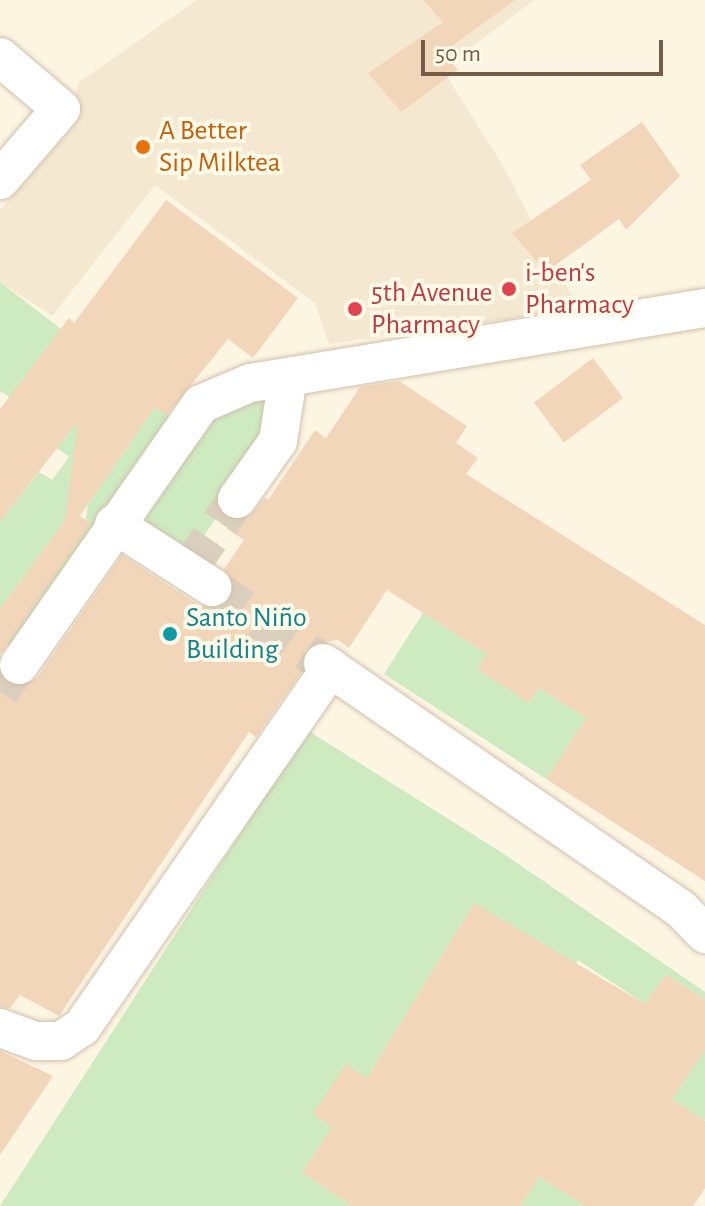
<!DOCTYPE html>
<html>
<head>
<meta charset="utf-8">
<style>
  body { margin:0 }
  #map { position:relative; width:705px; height:1206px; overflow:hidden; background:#fcf5e2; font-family:"Alegreya Sans",sans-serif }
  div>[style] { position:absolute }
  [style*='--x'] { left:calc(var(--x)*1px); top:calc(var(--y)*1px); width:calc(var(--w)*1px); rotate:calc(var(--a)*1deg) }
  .residential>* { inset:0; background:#f4e8d0 }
  .green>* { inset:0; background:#cdeac0 }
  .building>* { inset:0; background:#f2d6b9; transform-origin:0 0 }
  .minor-tunnel>* { height:38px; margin-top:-19px; transform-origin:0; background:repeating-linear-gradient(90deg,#dacfbc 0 38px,transparent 0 57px) }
  .roads { filter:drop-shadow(0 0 2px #d0c0ac) drop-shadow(0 0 2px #d0c0ac) }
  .minor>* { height:38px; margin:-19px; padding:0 19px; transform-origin:19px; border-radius:19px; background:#fff }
  .dots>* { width:22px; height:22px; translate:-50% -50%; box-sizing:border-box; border:4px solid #fff9e8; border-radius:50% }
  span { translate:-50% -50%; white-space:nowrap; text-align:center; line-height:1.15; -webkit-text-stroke:8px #fff9e8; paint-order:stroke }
  .food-label { font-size:28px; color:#c56008 }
  .left { translate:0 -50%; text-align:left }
  .health-label { font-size:28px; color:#be3a42 }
  .culture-label { font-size:28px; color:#0d838f }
  .scale { position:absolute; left:421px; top:40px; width:242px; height:36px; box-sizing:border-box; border:4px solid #745d48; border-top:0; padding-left:10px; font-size:24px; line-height:28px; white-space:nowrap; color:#745d48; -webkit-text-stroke:6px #fff9e8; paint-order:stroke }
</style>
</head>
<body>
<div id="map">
  <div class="residential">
    <div style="clip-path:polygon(197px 0,534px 0,442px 69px,500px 161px,579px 309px,329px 344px,315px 303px,155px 185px,52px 316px,0 282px,0 210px,69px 131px,78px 83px)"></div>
  </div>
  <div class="green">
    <div style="clip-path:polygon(0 282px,61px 329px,10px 397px,0 391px)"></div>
    <div style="clip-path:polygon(124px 359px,65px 520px,0 609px,0 522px,39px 472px,52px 480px,69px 457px,57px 448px)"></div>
    <div style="clip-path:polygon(251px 396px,263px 400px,269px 420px,258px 454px,190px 557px,136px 519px,202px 424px)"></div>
    <div style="clip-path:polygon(154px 408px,177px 419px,19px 653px,3px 641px,84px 530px,88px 504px)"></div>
    <div style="clip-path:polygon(423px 613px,487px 654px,477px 669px,529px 702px,539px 688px,586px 718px,546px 779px,384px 674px)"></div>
    <div style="clip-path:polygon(307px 730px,504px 854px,705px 992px,705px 1000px,666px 974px,645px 1004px,578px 960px,413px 1206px,474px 903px,367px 1078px,346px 1065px,314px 1114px,332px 1127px,302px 1173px,352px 1206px,0 1206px)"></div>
    <div style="clip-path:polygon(705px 1050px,705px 1121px,650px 1084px)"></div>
    <div style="clip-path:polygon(539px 1177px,585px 1206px,520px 1206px)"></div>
  </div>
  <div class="building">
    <div style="clip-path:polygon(423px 0,515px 0,444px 52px,458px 70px,401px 112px,368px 73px,443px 22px)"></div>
    <div style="clip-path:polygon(642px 122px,680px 176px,626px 230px,619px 219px,546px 272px,512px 233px,591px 180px,580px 165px)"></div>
    <div style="clip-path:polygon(166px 200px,298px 298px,253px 358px,228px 339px,167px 415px,154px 408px,80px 516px,91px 523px,0 655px,0 609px,65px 520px,78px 421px,0 522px,0 409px,69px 318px,74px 323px)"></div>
    <div style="left:593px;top:358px;width:50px;height:74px;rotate:53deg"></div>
    <div style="clip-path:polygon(399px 381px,467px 426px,456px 443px,478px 458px,466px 474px,705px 625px,705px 881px,546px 779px,586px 718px,539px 688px,529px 703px,477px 669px,487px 654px,387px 590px,349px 648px,338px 640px,314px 643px,305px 650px,303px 670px,256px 737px,249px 732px,59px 1016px,20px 995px,10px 1008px,0 1007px,0 676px,18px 687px,37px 678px,122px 555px,200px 606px,223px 606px,234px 589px,224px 569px,244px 540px,227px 529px,233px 520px,247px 519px,265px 498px,268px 500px,315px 430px,326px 438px,360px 387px)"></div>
    <div style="clip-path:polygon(474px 903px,645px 1004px,666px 974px,705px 1000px,705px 1050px,672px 1099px,705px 1121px,705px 1188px,693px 1206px,585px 1206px,539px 1177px,520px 1206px,352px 1206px,302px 1173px,332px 1127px,313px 1114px,346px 1064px,367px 1078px)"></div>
    <div style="clip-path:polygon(0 1051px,53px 1076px,0 1155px)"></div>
  </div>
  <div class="minor-tunnel">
    <div style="--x:188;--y:570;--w:86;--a:-55.4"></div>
    <div style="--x:212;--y:587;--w:135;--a:34.4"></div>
    <div style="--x:0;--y:692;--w:33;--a:-55"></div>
  </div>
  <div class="roads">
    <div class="minor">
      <div style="--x:0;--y:57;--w:80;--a:40.4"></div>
      <div style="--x:61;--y:109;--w:94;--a:130.7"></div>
      <div style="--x:237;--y:499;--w:71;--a:-54.7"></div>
      <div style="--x:278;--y:441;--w:65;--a:-81.1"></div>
      <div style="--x:288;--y:377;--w:423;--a:-9.4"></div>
      <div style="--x:114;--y:524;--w:117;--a:32.7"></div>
      <div style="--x:323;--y:663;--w:434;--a:34.5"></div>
      <div style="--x:681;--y:909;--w:35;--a:46"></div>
      <div style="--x:19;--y:665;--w:318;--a:-55.1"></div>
      <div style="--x:201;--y:404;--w:53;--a:-23.2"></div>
      <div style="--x:250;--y:383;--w:38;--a:-9"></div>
      <div style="--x:0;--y:1028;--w:38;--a:20"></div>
      <div style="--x:36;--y:1041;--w:25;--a:0"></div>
      <div style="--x:61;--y:1041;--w:25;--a:-34"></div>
      <div style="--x:82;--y:1027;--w:437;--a:-55.3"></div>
    </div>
  </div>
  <div class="dots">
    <div style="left:143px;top:147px;background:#e8710a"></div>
    <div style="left:509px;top:289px;background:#e0444e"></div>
    <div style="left:355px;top:309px;background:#e0444e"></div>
    <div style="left:170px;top:634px;background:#0f9aa8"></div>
  </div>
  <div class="food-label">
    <span class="left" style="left:159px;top:147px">A Better<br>Sip Milktea</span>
  </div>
  <div class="health-label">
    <span class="left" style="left:525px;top:289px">i-ben's<br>Pharmacy</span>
    <span class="left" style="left:371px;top:309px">5th Avenue<br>Pharmacy</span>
  </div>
  <div class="culture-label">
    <span class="left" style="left:186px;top:634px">Santo Niño<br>Building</span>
  </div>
  <div class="scale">50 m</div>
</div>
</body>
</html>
